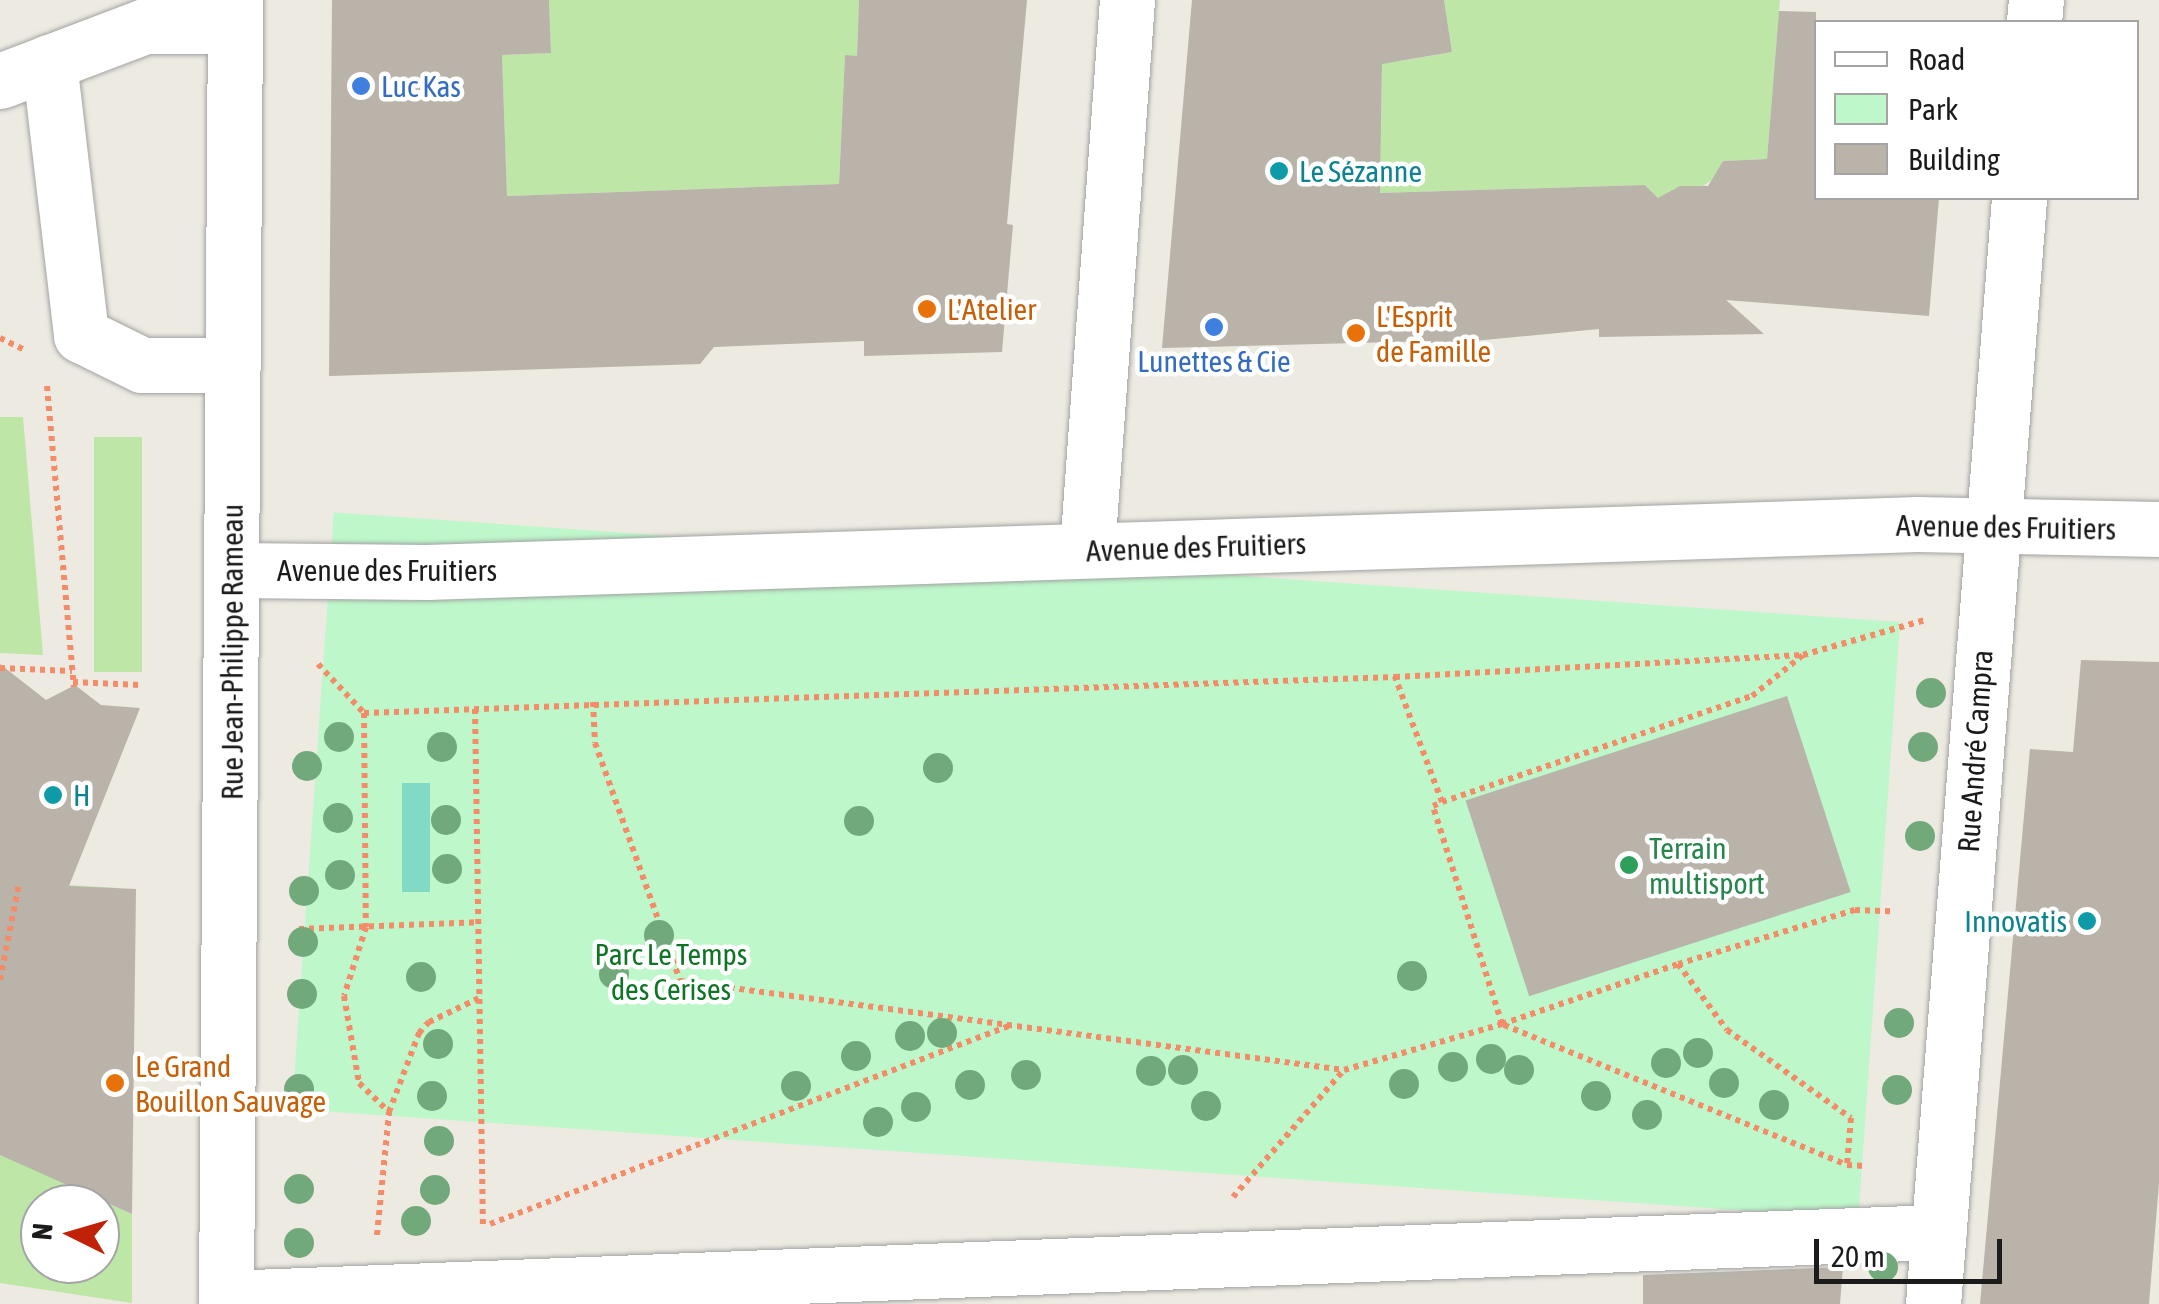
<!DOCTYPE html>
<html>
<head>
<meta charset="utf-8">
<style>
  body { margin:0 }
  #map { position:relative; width:2159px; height:1304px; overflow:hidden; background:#eceae1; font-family:"Asap Condensed",sans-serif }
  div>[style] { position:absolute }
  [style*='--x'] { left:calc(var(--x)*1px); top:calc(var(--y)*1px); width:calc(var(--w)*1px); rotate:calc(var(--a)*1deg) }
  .grass>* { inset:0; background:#bde6a7; transform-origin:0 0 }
  .park>* { inset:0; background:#bdf7ca; transform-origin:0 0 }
  .pitch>* { inset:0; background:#80dac4; transform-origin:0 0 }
  .building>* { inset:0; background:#b9b3aa; transform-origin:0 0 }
  .path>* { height:6px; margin-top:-3px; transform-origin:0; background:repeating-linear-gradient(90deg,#f48c6a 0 5px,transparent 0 10px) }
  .roads { filter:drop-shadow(0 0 2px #a2a2a2) drop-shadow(0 0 2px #a2a2a2) }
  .minor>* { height:55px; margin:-27.5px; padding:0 27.5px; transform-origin:27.5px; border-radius:27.5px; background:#fff }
  .trees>* { width:30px; height:30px; margin:-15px; border-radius:50%; background:#72a97a }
  .dots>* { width:28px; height:28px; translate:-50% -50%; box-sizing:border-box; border:5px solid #fff; border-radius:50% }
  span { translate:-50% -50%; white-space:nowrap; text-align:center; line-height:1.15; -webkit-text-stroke:9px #fff; paint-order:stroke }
  .shop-label { font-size:30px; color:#366cbe }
  .left { translate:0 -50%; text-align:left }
  .culture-label { font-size:30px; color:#0d838f }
  .right { translate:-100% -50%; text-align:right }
  .food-label { font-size:30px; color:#c56008 }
  .street-label { font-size:30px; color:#1b1b1b }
  .leisure-label { font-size:30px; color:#27864d }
  .park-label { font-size:30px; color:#0f7426 }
  .legend { position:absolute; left:1814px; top:20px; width:325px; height:180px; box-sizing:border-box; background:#fff; border:2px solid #a4a4a4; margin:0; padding:12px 18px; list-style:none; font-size:30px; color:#1b1b1b }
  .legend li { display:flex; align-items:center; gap:20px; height:50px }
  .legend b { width:50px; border:2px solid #a4a4a4 }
  .north { position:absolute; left:20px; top:1184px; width:100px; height:100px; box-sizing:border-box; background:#fff; border:2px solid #a4a4a4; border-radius:50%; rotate:275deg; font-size:28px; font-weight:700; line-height:40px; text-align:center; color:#1b1b1b }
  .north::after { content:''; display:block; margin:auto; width:35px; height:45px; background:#bf2207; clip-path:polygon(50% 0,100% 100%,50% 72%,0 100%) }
  .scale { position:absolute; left:1814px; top:1239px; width:188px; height:45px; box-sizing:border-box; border:5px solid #1b1b1b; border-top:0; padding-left:12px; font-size:30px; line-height:35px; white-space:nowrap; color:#1b1b1b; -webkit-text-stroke:8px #fff; paint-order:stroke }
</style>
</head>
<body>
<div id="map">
  <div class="grass">
    <div style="clip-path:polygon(549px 0,859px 0,857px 56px,845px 56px,839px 184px,507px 196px,502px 55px,551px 53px)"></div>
    <div style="clip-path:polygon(1444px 0,1780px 0,1767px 159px,1723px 161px,1712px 180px,1695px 191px,1687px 186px,1673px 189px,1669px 209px,1645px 185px,1380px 193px,1383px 19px,1401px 61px,1452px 52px)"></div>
    <div style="clip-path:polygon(0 417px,23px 417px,43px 655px,0 653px)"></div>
    <div style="left:94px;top:437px;width:48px;height:235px"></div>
    <div style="clip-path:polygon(evenodd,0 881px,118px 888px,7px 1157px,132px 1214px,132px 1303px,0 1283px,0 881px,40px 1204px,100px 1204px,100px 1264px,40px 1264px,40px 1204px)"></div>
  </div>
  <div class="park">
    <div style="left:1900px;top:622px;width:598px;height:1570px;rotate:94deg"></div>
  </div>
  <div class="pitch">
    <div style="left:402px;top:783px;width:28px;height:109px"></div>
  </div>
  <div class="building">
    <div style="clip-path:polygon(332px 0,549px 0,551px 53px,502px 55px,507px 196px,839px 184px,845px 55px,857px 56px,859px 0,1027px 0,1007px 224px,1013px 225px,1002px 352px,864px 356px,864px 341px,714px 347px,700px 364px,329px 376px)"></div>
    <div style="clip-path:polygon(1192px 0,1444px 0,1452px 52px,1382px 64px,1380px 193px,1645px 185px,1658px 198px,1680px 186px,1708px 186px,1723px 161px,1767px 159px,1779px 11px,1816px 12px,1816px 198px,1939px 198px,1929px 316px,1726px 300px,1764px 334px,1599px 337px,1599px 329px,1431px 345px,1431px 341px,1162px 348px)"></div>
    <div style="clip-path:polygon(2081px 660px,2159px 662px,2159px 1183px,2149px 1304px,1980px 1304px,2030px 749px,2073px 752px)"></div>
    <div style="clip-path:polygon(0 664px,46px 700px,75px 685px,101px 705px,140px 708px,69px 886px,136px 889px,132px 1214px,0 1155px)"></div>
    <div style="left:1787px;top:696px;width:206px;height:338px;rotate:72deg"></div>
    <div style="clip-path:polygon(1843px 1267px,1840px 1304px,1643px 1304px,1643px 1275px)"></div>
  </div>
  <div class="path">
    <div style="--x:0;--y:338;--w:28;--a:26"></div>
    <div style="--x:47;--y:386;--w:302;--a:84.9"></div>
    <div style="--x:318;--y:664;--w:67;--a:46.8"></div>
    <div style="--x:364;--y:713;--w:1032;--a:-2"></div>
    <div style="--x:1395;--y:677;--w:409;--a:-3.1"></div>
    <div style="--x:1803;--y:655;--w:127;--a:-16"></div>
    <div style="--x:0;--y:668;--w:72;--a:2.4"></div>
    <div style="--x:73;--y:682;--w:67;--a:2.6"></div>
    <div style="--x:593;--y:702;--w:41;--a:87.2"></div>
    <div style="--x:595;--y:743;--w:253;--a:70.3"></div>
    <div style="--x:680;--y:981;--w:670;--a:7.63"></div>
    <div style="--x:1344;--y:1070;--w:165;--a:-16.2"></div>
    <div style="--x:1502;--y:1024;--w:229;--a:-107.6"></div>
    <div style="--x:1433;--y:806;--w:10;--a:-24"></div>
    <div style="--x:1442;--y:802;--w:134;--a:-110.6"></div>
    <div style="--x:475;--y:709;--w:518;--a:89.12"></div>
    <div style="--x:364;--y:713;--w:214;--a:89.5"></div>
    <div style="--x:366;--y:927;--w:72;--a:107.7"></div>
    <div style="--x:344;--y:996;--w:88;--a:80.2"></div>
    <div style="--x:359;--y:1083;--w:42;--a:44"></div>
    <div style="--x:1442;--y:802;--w:328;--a:-18.9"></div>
    <div style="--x:1752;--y:696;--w:65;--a:-38.8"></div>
    <div style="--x:299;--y:929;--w:179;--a:-2.2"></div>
    <div style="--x:1678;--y:964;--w:82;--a:53.4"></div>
    <div style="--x:1727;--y:1030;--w:152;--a:35.4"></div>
    <div style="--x:1851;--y:1118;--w:47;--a:94.9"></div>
    <div style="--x:0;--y:980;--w:99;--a:-78.9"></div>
    <div style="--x:1502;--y:1024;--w:186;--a:-18.8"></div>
    <div style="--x:1678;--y:964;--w:185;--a:-17"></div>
    <div style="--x:1855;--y:910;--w:35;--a:2"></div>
    <div style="--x:1504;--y:1025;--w:370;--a:22.2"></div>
    <div style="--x:1847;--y:1165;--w:19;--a:3"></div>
    <div style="--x:1233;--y:1197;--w:167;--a:-48.9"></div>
    <div style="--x:490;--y:1224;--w:558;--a:-20.9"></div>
    <div style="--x:377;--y:1235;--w:124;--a:-84.4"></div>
    <div style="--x:389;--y:1112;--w:85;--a:-69.2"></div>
    <div style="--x:419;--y:1033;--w:15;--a:-48"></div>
    <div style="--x:429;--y:1022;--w:55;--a:-25.6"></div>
  </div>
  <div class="roads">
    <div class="minor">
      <div style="--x:2034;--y:22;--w:22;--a:-85"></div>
      <div style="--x:49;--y:62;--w:275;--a:83.3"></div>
      <div style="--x:81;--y:335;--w:68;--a:26.2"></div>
      <div style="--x:142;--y:365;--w:91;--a:0"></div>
      <div style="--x:0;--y:81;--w:155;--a:-20.8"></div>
      <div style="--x:145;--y:26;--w:90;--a:0"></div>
      <div style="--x:1087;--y:550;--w:551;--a:-85.84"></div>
      <div style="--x:233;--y:570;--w:193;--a:0.6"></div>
      <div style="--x:426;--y:572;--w:1492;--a:-1.84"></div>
      <div style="--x:1917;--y:524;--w:242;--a:1.2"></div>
      <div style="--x:226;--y:1298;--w:1714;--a:-2.21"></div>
      <div style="--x:226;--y:1304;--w:1304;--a:-89.6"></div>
      <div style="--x:1933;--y:1304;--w:1109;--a:-85.55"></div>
    </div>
  </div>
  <div class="trees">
    <div style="left:1931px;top:693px"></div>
    <div style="left:339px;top:737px"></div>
    <div style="left:442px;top:747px"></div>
    <div style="left:1923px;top:747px"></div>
    <div style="left:307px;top:766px"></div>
    <div style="left:938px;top:768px"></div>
    <div style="left:338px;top:818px"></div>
    <div style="left:446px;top:820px"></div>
    <div style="left:859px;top:821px"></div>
    <div style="left:1920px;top:836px"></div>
    <div style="left:447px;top:869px"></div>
    <div style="left:340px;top:875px"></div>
    <div style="left:304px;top:891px"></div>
    <div style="left:659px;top:935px"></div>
    <div style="left:303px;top:942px"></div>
    <div style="left:614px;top:974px"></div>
    <div style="left:1412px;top:976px"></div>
    <div style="left:421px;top:977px"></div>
    <div style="left:302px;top:994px"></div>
    <div style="left:1899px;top:1023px"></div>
    <div style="left:942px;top:1033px"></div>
    <div style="left:910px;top:1036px"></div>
    <div style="left:438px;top:1044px"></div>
    <div style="left:1698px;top:1053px"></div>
    <div style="left:856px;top:1056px"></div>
    <div style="left:1491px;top:1059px"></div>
    <div style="left:1666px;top:1063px"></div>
    <div style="left:1453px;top:1067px"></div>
    <div style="left:1183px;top:1070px"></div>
    <div style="left:1519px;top:1070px"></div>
    <div style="left:1151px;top:1071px"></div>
    <div style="left:1026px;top:1075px"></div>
    <div style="left:1724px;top:1083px"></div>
    <div style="left:1404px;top:1084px"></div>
    <div style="left:970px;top:1085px"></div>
    <div style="left:796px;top:1086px"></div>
    <div style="left:299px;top:1089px"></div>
    <div style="left:1897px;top:1090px"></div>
    <div style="left:432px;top:1096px"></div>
    <div style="left:1596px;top:1096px"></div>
    <div style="left:1774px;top:1105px"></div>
    <div style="left:1206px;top:1106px"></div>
    <div style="left:916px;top:1107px"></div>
    <div style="left:1647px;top:1115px"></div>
    <div style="left:878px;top:1122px"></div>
    <div style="left:439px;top:1141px"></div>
    <div style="left:299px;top:1189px"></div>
    <div style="left:435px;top:1190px"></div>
    <div style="left:416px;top:1221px"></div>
    <div style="left:299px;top:1243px"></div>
    <div style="left:1883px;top:1267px"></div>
  </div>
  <div class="dots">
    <div style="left:361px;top:86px;background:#3f7fe0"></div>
    <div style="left:1279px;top:171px;background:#0f9aa8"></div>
    <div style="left:927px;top:309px;background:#e8710a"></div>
    <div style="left:1214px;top:327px;background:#3f7fe0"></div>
    <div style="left:1356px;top:333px;background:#e8710a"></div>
    <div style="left:53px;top:795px;background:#0f9aa8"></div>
    <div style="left:1629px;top:865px;background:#2e9e5b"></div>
    <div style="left:2087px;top:921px;background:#0f9aa8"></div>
    <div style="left:115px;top:1083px;background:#e8710a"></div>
  </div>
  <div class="shop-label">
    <span class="left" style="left:381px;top:86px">Luc Kas</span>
    <span style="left:1214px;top:361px">Lunettes &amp; Cie</span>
  </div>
  <div class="culture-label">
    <span class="left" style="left:1299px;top:171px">Le Sézanne</span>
    <span class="left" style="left:73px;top:795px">H</span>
    <span class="right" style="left:2067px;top:921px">Innovatis</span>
  </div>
  <div class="food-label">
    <span class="left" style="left:947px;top:309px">L'Atelier</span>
    <span class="left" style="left:1376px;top:333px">L'Esprit<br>de Famille</span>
    <span class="left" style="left:135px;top:1083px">Le Grand<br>Bouillon Sauvage</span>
  </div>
  <div class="street-label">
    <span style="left:2006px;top:527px;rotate:1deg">Avenue des Fruitiers</span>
    <span style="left:1196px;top:547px;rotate:-2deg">Avenue des Fruitiers</span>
    <span style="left:387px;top:570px">Avenue des Fruitiers</span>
    <span style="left:232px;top:652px;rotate:-90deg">Rue Jean-Philippe Rameau</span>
    <span style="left:1975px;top:751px;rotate:-86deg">Rue André Campra</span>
  </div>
  <div class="leisure-label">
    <span class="left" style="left:1649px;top:865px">Terrain<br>multisport</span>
  </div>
  <div class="park-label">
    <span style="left:671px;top:971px">Parc Le Temps<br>des Cerises</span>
  </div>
  <ul class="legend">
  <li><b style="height:12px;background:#fff"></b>Road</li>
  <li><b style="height:28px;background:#bdf7ca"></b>Park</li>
  <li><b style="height:28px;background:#b9b3aa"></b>Building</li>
  </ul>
  <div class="north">N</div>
  <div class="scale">20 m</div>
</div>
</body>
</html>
